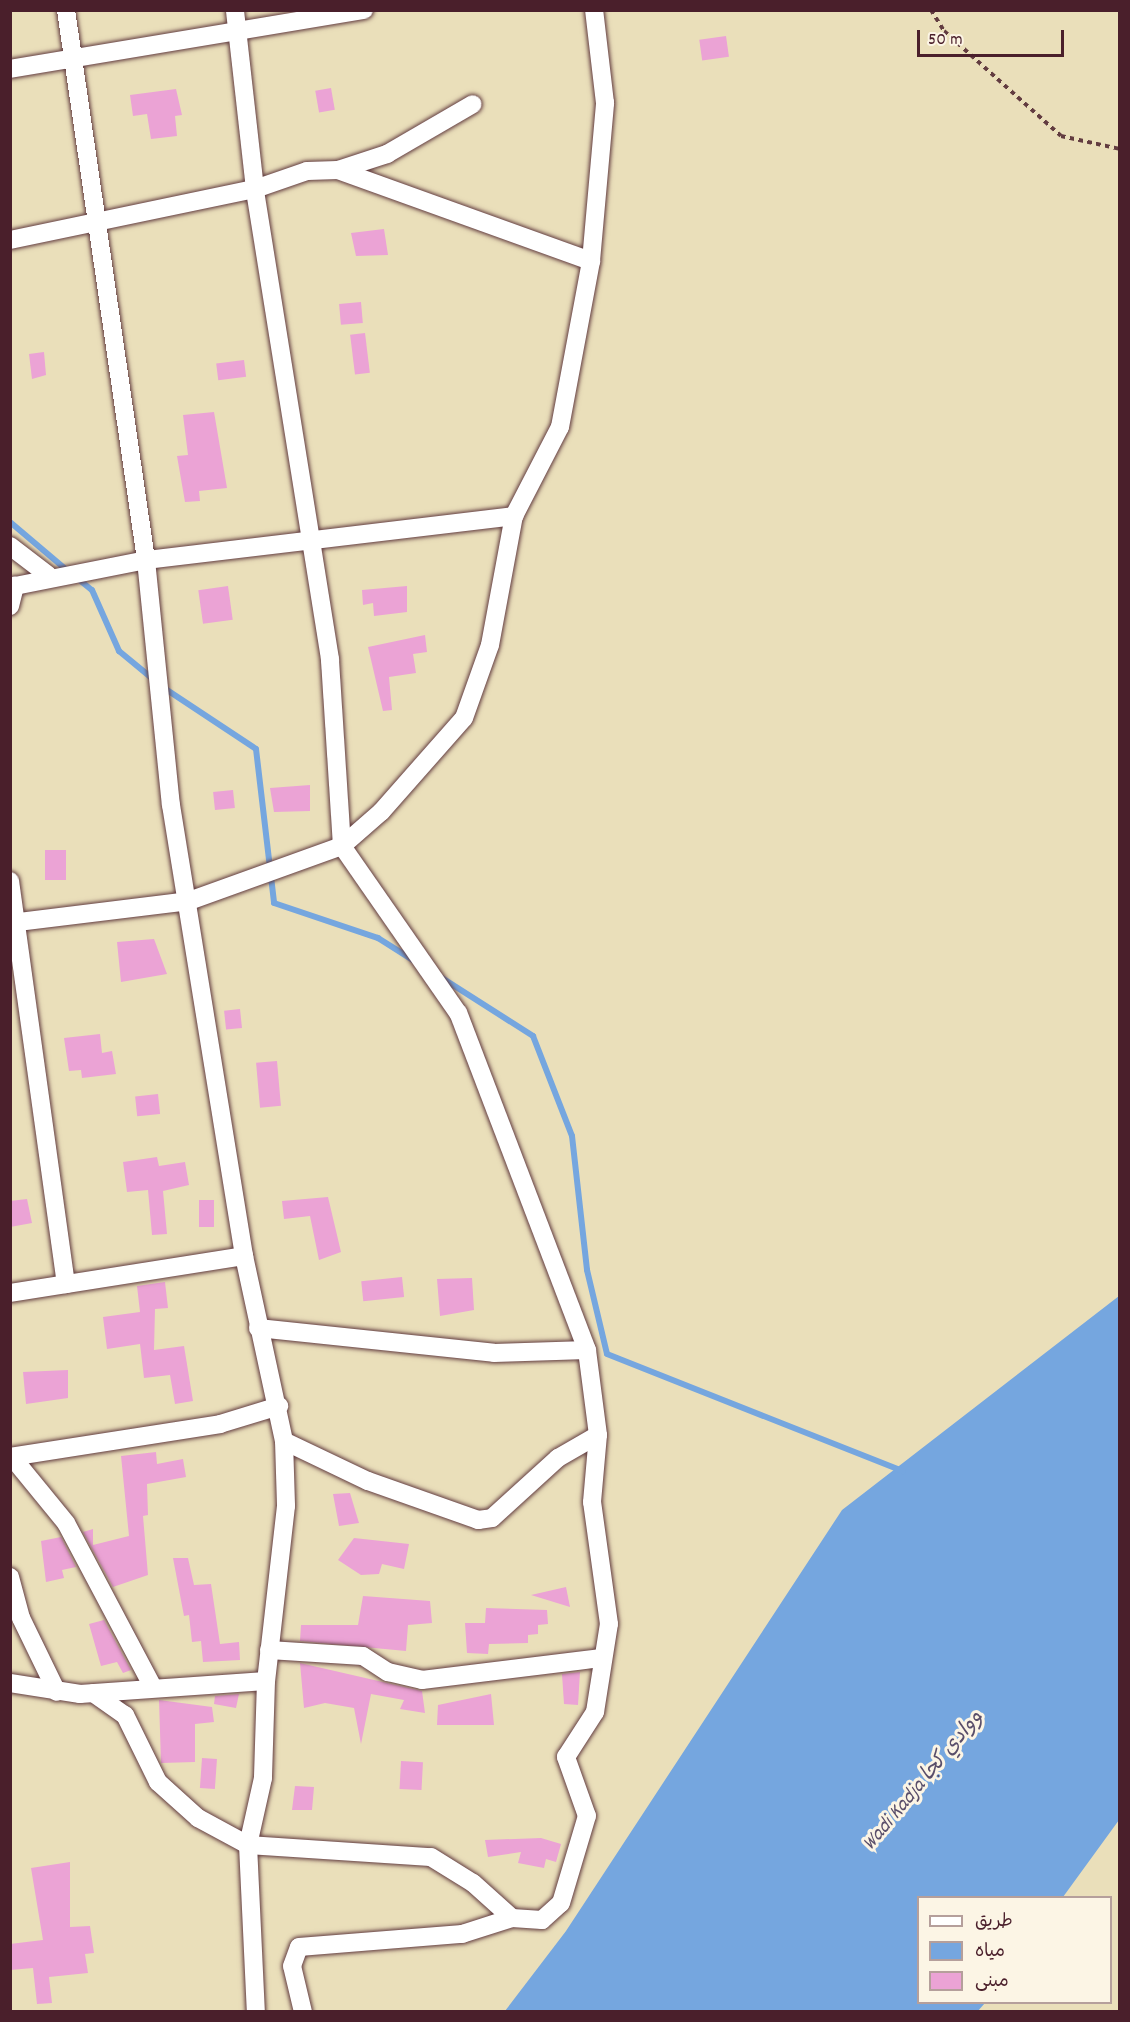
<!DOCTYPE html>
<html>
<head>
<meta charset="utf-8">
<style>
  body { margin:0 }
  #map { position:relative; width:1130px; height:2022px; overflow:hidden; background:#eadfba; font-family:Dekko,"Playpen Sans Arabic",sans-serif }
  div>[style] { position:absolute }
  [style*='--x'] { left:calc(var(--x)*1px); top:calc(var(--y)*1px); width:calc(var(--w)*1px); rotate:calc(var(--a)*1deg) }
  .water>* { inset:0; background:#75a6df }
  .stream>* { height:6px; margin:-3px; padding:0 3px; transform-origin:3px; border-radius:3px; background:#75a6df }
  .building>* { inset:0; background:#eba3d5; transform-origin:0 0 }
  .path>* { height:4px; margin-top:-2px; transform-origin:0; background:repeating-linear-gradient(90deg,#623c40 0 4.5px,transparent 0 9px) }
  .roads { filter:drop-shadow(0 0 2px #623c40) drop-shadow(0 0 2px #623c40) }
  .minor>* { height:18px; margin:-9px; padding:0 9px; transform-origin:9px; border-radius:9px; background:#fff }
  span { translate:-50% -50%; white-space:nowrap; text-align:center; line-height:1.15; -webkit-text-stroke:6px #fcf5e5; paint-order:stroke }
  .water-label { font-size:21px; color:#594e6a; font-style:italic }
  .frame { position:absolute; inset:0; border:12px solid #4a1f2b; pointer-events:none }
  .legend { position:absolute; left:917px; top:1896px; width:195px; height:108px; box-sizing:border-box; background:#fcf5e5; border:2px solid #b59f9b; margin:0; padding:8px 10px; list-style:none; font-size:18px; color:#4a1f2b }
  .legend li { display:flex; align-items:center; gap:12px; height:30px }
  .legend b { width:30px; border:2px solid #b59f9b }
  .scale { position:absolute; left:917px; top:30px; width:147px; height:27px; box-sizing:border-box; border:3px solid #4a1f2b; border-top:0; padding-left:8px; font-size:18px; line-height:21px; white-space:nowrap; color:#4a1f2b; -webkit-text-stroke:4px #fcf5e5; paint-order:stroke }
</style>
</head>
<body>
<div id="map">
  <div class="water">
    <div style="clip-path:polygon(1119px 1296px,1119px 1820px,1063px 1897px,918px 1898px,918px 2002px,985px 2003px,977px 2012px,505px 2011px,566px 1931px,842px 1510px)"></div>
  </div>
  <div class="stream">
    <div style="--x:10;--y:522;--w:77;--a:40.3"></div>
    <div style="--x:77;--y:578;--w:19;--a:39"></div>
    <div style="--x:92;--y:590;--w:67;--a:66.1"></div>
    <div style="--x:119;--y:651;--w:45;--a:39.6"></div>
    <div style="--x:164;--y:688;--w:110;--a:33.5"></div>
    <div style="--x:256;--y:749;--w:155;--a:83.3"></div>
    <div style="--x:274;--y:903;--w:110;--a:18.6"></div>
    <div style="--x:378;--y:938;--w:41;--a:32.2"></div>
    <div style="--x:442;--y:978;--w:108;--a:32.5"></div>
    <div style="--x:533;--y:1036;--w:107;--a:68.7"></div>
    <div style="--x:572;--y:1136;--w:135;--a:83.6"></div>
    <div style="--x:587;--y:1270;--w:86;--a:76.6"></div>
    <div style="--x:607;--y:1354;--w:318;--a:21.6"></div>
  </div>
  <div class="building">
    <div style="left:726px;top:36px;width:21px;height:27px;rotate:82deg"></div>
    <div style="left:331px;top:88px;width:22px;height:16px;rotate:80deg"></div>
    <div style="clip-path:polygon(176px 89px,182px 115px,175px 116px,177px 136px,151px 139px,147px 114px,133px 116px,130px 95px)"></div>
    <div style="clip-path:polygon(384px 229px,388px 255px,356px 256px,351px 233px)"></div>
    <div style="left:361px;top:302px;width:21px;height:22px;rotate:85deg"></div>
    <div style="left:365px;top:333px;width:40px;height:15px;rotate:83deg"></div>
    <div style="clip-path:polygon(44px 352px,46px 375px,32px 379px,29px 354px)"></div>
    <div style="left:244px;top:360px;width:17px;height:28px;rotate:83deg"></div>
    <div style="clip-path:polygon(214px 412px,227px 488px,199px 491px,200px 501px,185px 502px,177px 456px,188px 455px,183px 415px)"></div>
    <div style="left:228px;top:586px;width:34px;height:30px;rotate:82deg"></div>
    <div style="clip-path:polygon(407px 586px,407px 612px,374px 616px,373px 603px,363px 605px,362px 590px)"></div>
    <div style="clip-path:polygon(425px 635px,427px 652px,413px 654px,416px 673px,389px 677px,392px 710px,383px 711px,368px 647px)"></div>
    <div style="clip-path:polygon(310px 785px,310px 811px,274px 812px,270px 788px)"></div>
    <div style="left:233px;top:790px;width:18px;height:20px;rotate:84deg"></div>
    <div style="left:45px;top:850px;width:21px;height:30px"></div>
    <div style="clip-path:polygon(154px 939px,167px 974px,121px 982px,117px 942px)"></div>
    <div style="left:240px;top:1009px;width:19px;height:16px;rotate:84deg"></div>
    <div style="clip-path:polygon(100px 1034px,102px 1053px,112px 1051px,116px 1074px,82px 1078px,81px 1070px,69px 1071px,64px 1038px)"></div>
    <div style="left:277px;top:1061px;width:45px;height:21px;rotate:85deg"></div>
    <div style="left:158px;top:1094px;width:20px;height:23px;rotate:84deg"></div>
    <div style="clip-path:polygon(157px 1157px,159px 1166px,185px 1162px,189px 1185px,163px 1191px,167px 1234px,152px 1235px,148px 1190px,127px 1192px,123px 1162px)"></div>
    <div style="clip-path:polygon(328px 1197px,341px 1252px,319px 1260px,310px 1216px,284px 1219px,282px 1201px)"></div>
    <div style="clip-path:polygon(27px 1199px,32px 1223px,10px 1227px,10px 1201px)"></div>
    <div style="left:199px;top:1200px;width:15px;height:27px"></div>
    <div style="left:402px;top:1277px;width:20px;height:41px;rotate:84deg"></div>
    <div style="clip-path:polygon(472px 1278px,474px 1310px,440px 1316px,437px 1279px)"></div>
    <div style="clip-path:polygon(165px 1282px,168px 1308px,155px 1309px,154px 1350px,184px 1346px,193px 1401px,175px 1404px,170px 1375px,144px 1378px,140px 1344px,107px 1349px,103px 1317px,140px 1312px,137px 1286px)"></div>
    <div style="clip-path:polygon(68px 1370px,68px 1398px,26px 1404px,23px 1372px)"></div>
    <div style="clip-path:polygon(156px 1452px,157px 1464px,183px 1459px,186px 1477px,147px 1484px,148px 1515px,143px 1516px,148px 1575px,113px 1587px,83px 1532px,93px 1529px,93px 1545px,129px 1536px,121px 1456px)"></div>
    <div style="clip-path:polygon(350px 1493px,359px 1523px,339px 1526px,333px 1494px)"></div>
    <div style="clip-path:polygon(61px 1537px,76px 1567px,62px 1570px,64px 1578px,46px 1582px,41px 1541px)"></div>
    <div style="clip-path:polygon(354px 1538px,409px 1544px,404px 1569px,382px 1564px,379px 1574px,361px 1575px,338px 1560px)"></div>
    <div style="clip-path:polygon(173px 1558px,188px 1558px,194px 1585px,211px 1584px,220px 1644px,239px 1642px,240px 1660px,203px 1662px,201px 1641px,192px 1642px,189px 1615px,184px 1616px)"></div>
    <div style="clip-path:polygon(566px 1587px,570px 1607px,531px 1595px)"></div>
    <div style="clip-path:polygon(363px 1596px,430px 1601px,432px 1623px,408px 1625px,406px 1651px,300px 1641px,301px 1625px,358px 1625px)"></div>
    <div style="clip-path:polygon(486px 1608px,547px 1610px,548px 1624px,538px 1625px,538px 1634px,528px 1635px,528px 1643px,489px 1644px,488px 1654px,467px 1653px,465px 1623px,485px 1623px)"></div>
    <div style="clip-path:polygon(104px 1620px,131px 1670px,123px 1673px,117px 1662px,101px 1666px,89px 1624px)"></div>
    <div style="clip-path:polygon(300px 1663px,422px 1691px,425px 1713px,400px 1709px,404px 1700px,371px 1694px,361px 1744px,354px 1708px,325px 1703px,304px 1708px)"></div>
    <div style="clip-path:polygon(580px 1672px,578px 1705px,564px 1704px,562px 1674px)"></div>
    <div style="clip-path:polygon(239px 1694px,236px 1708px,214px 1704px,215px 1696px)"></div>
    <div style="clip-path:polygon(491px 1694px,494px 1725px,437px 1725px,438px 1705px)"></div>
    <div style="clip-path:polygon(159px 1700px,212px 1707px,214px 1722px,195px 1724px,195px 1762px,161px 1763px)"></div>
    <div style="left:202px;top:1758px;width:15px;height:30px;rotate:4deg"></div>
    <div style="left:401px;top:1761px;width:22px;height:28px;rotate:3deg"></div>
    <div style="clip-path:polygon(295px 1786px,314px 1787px,312px 1810px,292px 1810px)"></div>
    <div style="clip-path:polygon(541px 1838px,561px 1844px,556px 1862px,546px 1859px,544px 1868px,518px 1863px,521px 1852px,488px 1857px,485px 1840px)"></div>
    <div style="clip-path:polygon(70px 1862px,70px 1927px,90px 1926px,94px 1953px,85px 1954px,88px 1973px,49px 1977px,52px 2003px,37px 2004px,33px 1968px,10px 1970px,10px 1944px,43px 1940px,31px 1868px)"></div>
  </div>
  <div class="path">
    <div style="--x:931;--y:10;--w:25;--a:58"></div>
    <div style="--x:944;--y:31;--w:157;--a:41.9"></div>
    <div style="--x:1061;--y:136;--w:60;--a:12.4"></div>
  </div>
  <div class="roads">
    <div class="minor">
      <div style="--x:66;--y:10;--w:556;--a:81.72"></div>
      <div style="--x:146;--y:560;--w:246;--a:84.2"></div>
      <div style="--x:171;--y:805;--w:457;--a:80.8"></div>
      <div style="--x:244;--y:1256;--w:189;--a:77.8"></div>
      <div style="--x:284;--y:1441;--w:65;--a:88.2"></div>
      <div style="--x:286;--y:1506;--w:176;--a:96.5"></div>
      <div style="--x:266;--y:1681;--w:97;--a:91.8"></div>
      <div style="--x:263;--y:1778;--w:69;--a:102.6"></div>
      <div style="--x:248;--y:1845;--w:167;--a:87.3"></div>
      <div style="--x:10;--y:69;--w:359;--a:-9.5"></div>
      <div style="--x:338;--y:170;--w:269;--a:19.8"></div>
      <div style="--x:10;--y:240;--w:250;--a:-11.8"></div>
      <div style="--x:255;--y:189;--w:55;--a:-19.1"></div>
      <div style="--x:307;--y:171;--w:31;--a:-2"></div>
      <div style="--x:338;--y:170;--w:52;--a:-18.1"></div>
      <div style="--x:387;--y:154;--w:99;--a:-30.2"></div>
      <div style="--x:10;--y:546;--w:48;--a:37.3"></div>
      <div style="--x:10;--y:587;--w:139;--a:-11.2"></div>
      <div style="--x:146;--y:560;--w:371;--a:-6.8"></div>
      <div style="--x:10;--y:606;--w:21;--a:-76"></div>
      <div style="--x:10;--y:881;--w:407;--a:82.1"></div>
      <div style="--x:10;--y:923;--w:180;--a:-7"></div>
      <div style="--x:189;--y:901;--w:163;--a:-19.8"></div>
      <div style="--x:342;--y:846;--w:52;--a:-41.1"></div>
      <div style="--x:381;--y:812;--w:125;--a:-48.6"></div>
      <div style="--x:464;--y:718;--w:77;--a:-70.4"></div>
      <div style="--x:490;--y:645;--w:131;--a:-79.5"></div>
      <div style="--x:514;--y:516;--w:100;--a:-62.7"></div>
      <div style="--x:560;--y:427;--w:169;--a:-79.4"></div>
      <div style="--x:591;--y:261;--w:159;--a:-84.9"></div>
      <div style="--x:605;--y:103;--w:94;--a:-96.7"></div>
      <div style="--x:10;--y:1293;--w:237;--a:-9"></div>
      <div style="--x:258;--y:1328;--w:237;--a:6"></div>
      <div style="--x:494;--y:1353;--w:93;--a:-1.8"></div>
      <div style="--x:284;--y:1441;--w:93;--a:25.5"></div>
      <div style="--x:368;--y:1481;--w:117;--a:19.5"></div>
      <div style="--x:478;--y:1520;--w:14;--a:-8"></div>
      <div style="--x:492;--y:1518;--w:89;--a:-42.3"></div>
      <div style="--x:558;--y:1458;--w:46;--a:-29.9"></div>
      <div style="--x:10;--y:1457;--w:213;--a:-8.9"></div>
      <div style="--x:220;--y:1424;--w:62;--a:-17"></div>
      <div style="--x:12;--y:1457;--w:85;--a:50.7"></div>
      <div style="--x:66;--y:1523;--w:186;--a:62.1"></div>
      <div style="--x:10;--y:1577;--w:42;--a:75"></div>
      <div style="--x:21;--y:1618;--w:82;--a:64.1"></div>
      <div style="--x:269;--y:1650;--w:94;--a:3.7"></div>
      <div style="--x:363;--y:1656;--w:30;--a:33"></div>
      <div style="--x:388;--y:1672;--w:35;--a:13"></div>
      <div style="--x:422;--y:1680;--w:179;--a:-7"></div>
      <div style="--x:10;--y:1683;--w:71;--a:8.9"></div>
      <div style="--x:80;--y:1694;--w:186;--a:-4"></div>
      <div style="--x:93;--y:1693;--w:39;--a:35"></div>
      <div style="--x:125;--y:1715;--w:75;--a:63.8"></div>
      <div style="--x:158;--y:1782;--w:54;--a:42"></div>
      <div style="--x:198;--y:1818;--w:57;--a:28.4"></div>
      <div style="--x:248;--y:1845;--w:183;--a:3.8"></div>
      <div style="--x:431;--y:1857;--w:49;--a:31.8"></div>
      <div style="--x:473;--y:1883;--w:52;--a:41.9"></div>
      <div style="--x:512;--y:1918;--w:30;--a:4"></div>
      <div style="--x:542;--y:1920;--w:25;--a:-42"></div>
      <div style="--x:561;--y:1903;--w:91;--a:-73.4"></div>
      <div style="--x:587;--y:1816;--w:63;--a:-109.6"></div>
      <div style="--x:566;--y:1757;--w:54;--a:-57.2"></div>
      <div style="--x:595;--y:1712;--w:89;--a:-81"></div>
      <div style="--x:609;--y:1624;--w:123;--a:-97.9"></div>
      <div style="--x:592;--y:1502;--w:67;--a:-84.9"></div>
      <div style="--x:598;--y:1435;--w:86;--a:-97.4"></div>
      <div style="--x:587;--y:1350;--w:361;--a:-110.9"></div>
      <div style="--x:458;--y:1013;--w:203;--a:-124.8"></div>
      <div style="--x:342;--y:846;--w:187;--a:-93.7"></div>
      <div style="--x:330;--y:659;--w:476;--a:-99.1"></div>
      <div style="--x:255;--y:189;--w:180;--a:-96.4"></div>
      <div style="--x:303;--y:2012;--w:47;--a:-103.4"></div>
      <div style="--x:292;--y:1966;--w:20;--a:-70"></div>
      <div style="--x:299;--y:1947;--w:164;--a:-4.6"></div>
      <div style="--x:462;--y:1934;--w:52;--a:-17.7"></div>
    </div>
  </div>
  <div class="water-label">
    <span style="left:924px;top:1781px;rotate:-50deg">Wadi Kadja ووادي كجا</span>
  </div>
  <div class="frame"></div>
  <ul class="legend">
  <li><b style="height:8px;background:#fff"></b>طريق</li>
  <li><b style="height:16px;background:#75a6df"></b>مياه</li>
  <li><b style="height:16px;background:#eba3d5"></b>مبنى</li>
  </ul>
  <div class="scale">50 m</div>
</div>
</body>
</html>
